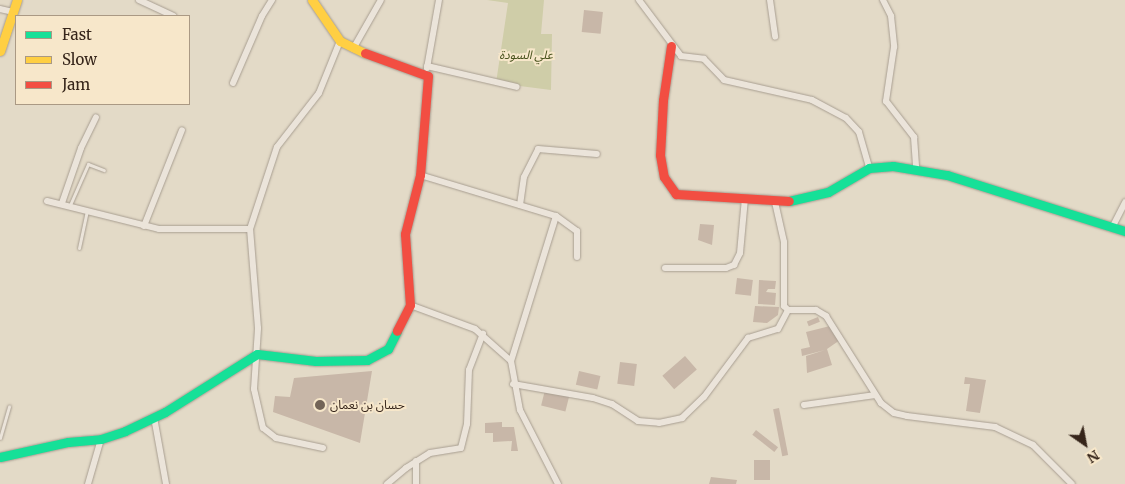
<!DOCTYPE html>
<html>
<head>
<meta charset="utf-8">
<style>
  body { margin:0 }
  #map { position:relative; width:1125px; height:484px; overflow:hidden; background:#e3dac7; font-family:Merriweather,"Noto Sans Arabic",serif }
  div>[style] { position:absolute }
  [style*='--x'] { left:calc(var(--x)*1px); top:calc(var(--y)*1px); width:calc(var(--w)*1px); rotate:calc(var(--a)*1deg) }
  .cemetery>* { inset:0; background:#cfcda8 }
  .building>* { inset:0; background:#c8b7a8; transform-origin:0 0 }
  .roads { filter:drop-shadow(0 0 1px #a89e91) drop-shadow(0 0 1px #a89e91) }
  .lane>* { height:3px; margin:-1.5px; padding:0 1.5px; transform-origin:1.5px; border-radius:1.5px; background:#ebe4da }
  .street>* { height:6px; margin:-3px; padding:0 3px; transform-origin:3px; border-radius:3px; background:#ebe4da }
  .fast>* { height:9px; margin:-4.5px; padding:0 4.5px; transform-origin:4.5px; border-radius:4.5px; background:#16e098 }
  .slow>* { height:9px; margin:-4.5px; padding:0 4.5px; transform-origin:4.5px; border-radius:4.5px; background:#ffcf43 }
  .jam>* { height:9px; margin:-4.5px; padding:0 4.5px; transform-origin:4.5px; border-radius:4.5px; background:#f24e42 }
  .dots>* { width:14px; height:14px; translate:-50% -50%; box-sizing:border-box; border:2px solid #f7e7ca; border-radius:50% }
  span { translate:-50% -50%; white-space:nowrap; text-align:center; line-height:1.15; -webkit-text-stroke:4px #f7e7ca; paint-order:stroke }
  .park-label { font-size:12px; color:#4a541f; font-style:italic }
  .poi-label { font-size:12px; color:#36251a }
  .left { translate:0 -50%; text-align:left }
  .legend { position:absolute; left:15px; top:15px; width:175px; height:90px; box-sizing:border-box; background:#f7e7ca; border:1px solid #aa9984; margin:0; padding:6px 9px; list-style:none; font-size:15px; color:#36251a }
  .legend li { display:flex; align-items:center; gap:10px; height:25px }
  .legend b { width:25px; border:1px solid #aa9984 }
  .north { position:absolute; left:1060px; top:419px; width:50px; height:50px; -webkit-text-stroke:4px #f7e7ca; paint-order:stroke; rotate:147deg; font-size:14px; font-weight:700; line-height:20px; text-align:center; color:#36251a }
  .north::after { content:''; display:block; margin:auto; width:18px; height:22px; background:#36251a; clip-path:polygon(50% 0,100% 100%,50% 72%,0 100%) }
</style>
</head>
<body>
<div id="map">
  <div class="cemetery">
    <div style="clip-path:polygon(487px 0,544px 0,541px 34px,552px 34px,551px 90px,496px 83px,508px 3px)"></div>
  </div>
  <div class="building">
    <div style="left:584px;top:10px;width:19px;height:22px;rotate:6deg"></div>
    <div style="clip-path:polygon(700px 224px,714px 225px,712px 245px,698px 240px)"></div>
    <div style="left:737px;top:278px;width:16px;height:16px;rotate:7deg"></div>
    <div style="clip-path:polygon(759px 280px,776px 281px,775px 289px,768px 289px,766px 292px,776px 293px,775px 305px,758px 304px)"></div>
    <div style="clip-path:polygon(755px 306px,779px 307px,778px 315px,767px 323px,753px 322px)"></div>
    <div style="left:818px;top:317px;width:5px;height:12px;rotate:68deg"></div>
    <div style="clip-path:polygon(830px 326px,840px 340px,827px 349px,832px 365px,807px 373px,806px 356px,825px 350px,802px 356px,801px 349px,810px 347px,806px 332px)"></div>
    <div style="left:685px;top:356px;width:18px;height:30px;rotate:49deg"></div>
    <div style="left:620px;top:362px;width:17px;height:22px;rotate:7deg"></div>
    <div style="clip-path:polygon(372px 371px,360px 443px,273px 412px,275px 396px,290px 397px,294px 378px)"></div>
    <div style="left:579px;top:371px;width:22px;height:14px;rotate:13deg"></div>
    <div style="clip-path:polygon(965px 377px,986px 380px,980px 413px,966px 411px,970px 384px,964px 384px)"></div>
    <div style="left:545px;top:390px;width:25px;height:16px;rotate:14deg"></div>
    <div style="left:779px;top:408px;width:48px;height:6px;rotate:79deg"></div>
    <div style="clip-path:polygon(502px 422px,502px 427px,514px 427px,518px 451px,511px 451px,512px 441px,493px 442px,493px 433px,485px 433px,485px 423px)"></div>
    <div style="left:756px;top:430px;width:28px;height:6px;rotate:38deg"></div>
    <div style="left:754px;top:460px;width:16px;height:20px"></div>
    <div style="clip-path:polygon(711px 477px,737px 480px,736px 484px,709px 484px)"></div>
  </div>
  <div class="roads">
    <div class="lane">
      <div style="--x:70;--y:205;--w:45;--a:-66.3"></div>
      <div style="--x:88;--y:164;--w:17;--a:21"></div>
      <div style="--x:79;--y:248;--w:39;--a:-78"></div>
      <div style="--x:0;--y:438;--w:33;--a:-74"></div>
    </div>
    <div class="street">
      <div style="--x:139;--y:0;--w:38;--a:25"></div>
      <div style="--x:639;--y:0;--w:70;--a:53.1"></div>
      <div style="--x:681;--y:56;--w:23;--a:7"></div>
      <div style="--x:704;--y:59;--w:29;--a:46"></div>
      <div style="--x:724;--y:80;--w:90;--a:12.8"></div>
      <div style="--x:812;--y:100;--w:38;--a:28"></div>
      <div style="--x:846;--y:118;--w:19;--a:47"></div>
      <div style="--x:859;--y:132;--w:37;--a:74"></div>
      <div style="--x:770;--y:0;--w:37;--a:82"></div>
      <div style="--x:883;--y:0;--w:18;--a:63"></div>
      <div style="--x:891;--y:16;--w:31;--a:84"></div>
      <div style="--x:894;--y:47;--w:55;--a:98.4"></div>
      <div style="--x:886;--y:101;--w:46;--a:52.1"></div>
      <div style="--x:914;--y:137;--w:32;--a:86"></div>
      <div style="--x:0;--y:9;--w:13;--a:13"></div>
      <div style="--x:353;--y:49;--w:56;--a:-60.3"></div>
      <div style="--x:427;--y:66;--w:92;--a:13.1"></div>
      <div style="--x:427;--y:68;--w:69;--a:-80"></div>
      <div style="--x:233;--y:83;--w:73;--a:-66.6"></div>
      <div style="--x:262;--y:16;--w:19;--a:-58"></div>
      <div style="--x:420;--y:175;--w:142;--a:16.8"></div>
      <div style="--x:556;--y:216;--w:26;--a:36"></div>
      <div style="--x:577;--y:231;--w:26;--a:90"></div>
      <div style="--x:47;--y:201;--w:115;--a:14"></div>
      <div style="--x:159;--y:229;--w:91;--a:0"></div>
      <div style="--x:775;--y:202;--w:41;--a:77.3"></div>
      <div style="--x:784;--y:242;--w:64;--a:90"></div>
      <div style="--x:784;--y:306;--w:6;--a:45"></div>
      <div style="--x:788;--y:310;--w:28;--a:0"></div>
      <div style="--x:816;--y:310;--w:12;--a:31"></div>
      <div style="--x:826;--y:316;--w:103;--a:57.7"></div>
      <div style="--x:881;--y:403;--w:16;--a:38"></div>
      <div style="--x:894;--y:413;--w:13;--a:13"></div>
      <div style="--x:907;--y:416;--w:89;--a:7.1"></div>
      <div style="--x:995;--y:427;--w:42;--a:25.3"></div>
      <div style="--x:1033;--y:445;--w:55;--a:45"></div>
      <div style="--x:62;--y:203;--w:58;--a:-70.9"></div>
      <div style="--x:81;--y:148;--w:34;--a:-64"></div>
      <div style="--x:520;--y:205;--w:28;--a:-82"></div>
      <div style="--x:524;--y:177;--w:31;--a:-63"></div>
      <div style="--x:538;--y:149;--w:59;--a:4.8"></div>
      <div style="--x:556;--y:216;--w:152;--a:107.2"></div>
      <div style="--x:511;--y:361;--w:50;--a:79.6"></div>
      <div style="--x:520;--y:410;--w:83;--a:62.8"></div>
      <div style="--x:144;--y:226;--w:103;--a:-68.4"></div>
      <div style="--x:1113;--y:226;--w:27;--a:-63"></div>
      <div style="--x:665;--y:268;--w:61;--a:0"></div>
      <div style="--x:726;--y:268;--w:9;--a:-21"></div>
      <div style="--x:734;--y:265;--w:13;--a:-63"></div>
      <div style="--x:740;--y:253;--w:55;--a:-84.8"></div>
      <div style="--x:410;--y:305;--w:69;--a:20.3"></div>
      <div style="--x:475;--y:329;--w:48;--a:41.6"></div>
      <div style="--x:513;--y:384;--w:81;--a:9.9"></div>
      <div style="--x:593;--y:398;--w:20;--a:18"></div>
      <div style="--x:612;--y:404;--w:31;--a:33"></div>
      <div style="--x:638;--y:421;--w:21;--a:5"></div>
      <div style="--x:659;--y:423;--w:24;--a:-12"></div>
      <div style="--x:682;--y:418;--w:30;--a:-44"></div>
      <div style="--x:704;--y:397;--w:74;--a:-53.3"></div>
      <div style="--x:748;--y:338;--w:31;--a:-17"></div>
      <div style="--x:778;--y:329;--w:21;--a:-62"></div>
      <div style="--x:804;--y:405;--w:72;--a:-8"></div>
      <div style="--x:154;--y:417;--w:68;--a:79.8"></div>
      <div style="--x:323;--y:448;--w:48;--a:-168"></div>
      <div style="--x:276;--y:438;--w:16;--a:-142"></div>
      <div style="--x:263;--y:428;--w:40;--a:-103"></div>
      <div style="--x:254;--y:389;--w:61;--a:-86.2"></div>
      <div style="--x:258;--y:328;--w:99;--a:-94.6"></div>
      <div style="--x:250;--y:229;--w:86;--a:-71.8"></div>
      <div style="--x:277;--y:147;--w:68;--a:-52.1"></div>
      <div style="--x:319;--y:93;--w:56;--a:-68"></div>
      <div style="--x:88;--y:484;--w:47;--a:-73.9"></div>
      <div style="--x:387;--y:484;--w:25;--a:-40"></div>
      <div style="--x:406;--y:468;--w:28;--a:-32"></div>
      <div style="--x:430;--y:453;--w:31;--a:-9"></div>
      <div style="--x:461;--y:448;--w:25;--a:-76"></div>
      <div style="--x:467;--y:424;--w:54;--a:-87.9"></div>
      <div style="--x:469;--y:370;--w:39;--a:-69"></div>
      <div style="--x:416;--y:484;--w:23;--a:-90"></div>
    </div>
    <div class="fast">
      <div style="--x:789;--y:201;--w:40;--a:-13"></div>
      <div style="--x:828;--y:192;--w:48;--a:-30.3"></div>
      <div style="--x:869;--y:168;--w:24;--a:-5"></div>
      <div style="--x:893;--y:166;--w:55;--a:9.5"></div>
      <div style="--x:947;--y:175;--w:187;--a:17.5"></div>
      <div style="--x:0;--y:457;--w:70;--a:-12.4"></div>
      <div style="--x:68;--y:442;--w:33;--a:-5"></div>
      <div style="--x:101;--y:439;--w:25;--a:-18"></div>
      <div style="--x:125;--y:431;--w:44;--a:-25.4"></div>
      <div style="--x:165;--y:412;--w:109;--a:-32.2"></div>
      <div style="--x:257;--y:354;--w:59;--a:6.8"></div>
      <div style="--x:316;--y:361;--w:51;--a:-1.1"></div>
      <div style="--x:367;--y:360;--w:24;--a:-28"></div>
      <div style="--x:388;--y:349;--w:20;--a:-63"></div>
    </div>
    <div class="slow">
      <div style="--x:312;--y:0;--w:50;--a:55.7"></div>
      <div style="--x:340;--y:41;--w:28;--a:26"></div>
      <div style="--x:0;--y:51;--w:54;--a:-71.6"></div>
    </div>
    <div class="jam">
      <div style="--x:671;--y:46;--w:55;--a:98.4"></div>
      <div style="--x:663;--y:100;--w:55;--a:93.1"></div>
      <div style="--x:660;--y:155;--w:22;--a:80"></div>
      <div style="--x:664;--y:177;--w:21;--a:55"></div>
      <div style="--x:676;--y:194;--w:113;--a:3.5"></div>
      <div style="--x:365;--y:53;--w:67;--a:20.1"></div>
      <div style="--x:428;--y:76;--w:99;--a:94.6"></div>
      <div style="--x:420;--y:175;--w:61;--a:104.3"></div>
      <div style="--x:405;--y:234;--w:71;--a:86"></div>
      <div style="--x:410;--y:305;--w:29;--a:117"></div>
    </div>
  </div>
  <div class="dots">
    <div style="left:320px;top:405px;background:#736457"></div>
  </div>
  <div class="park-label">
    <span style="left:526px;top:55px">علي السودة</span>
  </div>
  <div class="poi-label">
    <span class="left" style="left:330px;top:405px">حسان بن نعمان</span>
  </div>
  <ul class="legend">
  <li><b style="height:6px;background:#16e098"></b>Fast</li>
  <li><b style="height:6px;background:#ffcf43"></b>Slow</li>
  <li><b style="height:6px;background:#f24e42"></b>Jam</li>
  </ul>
  <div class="north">N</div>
</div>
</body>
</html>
